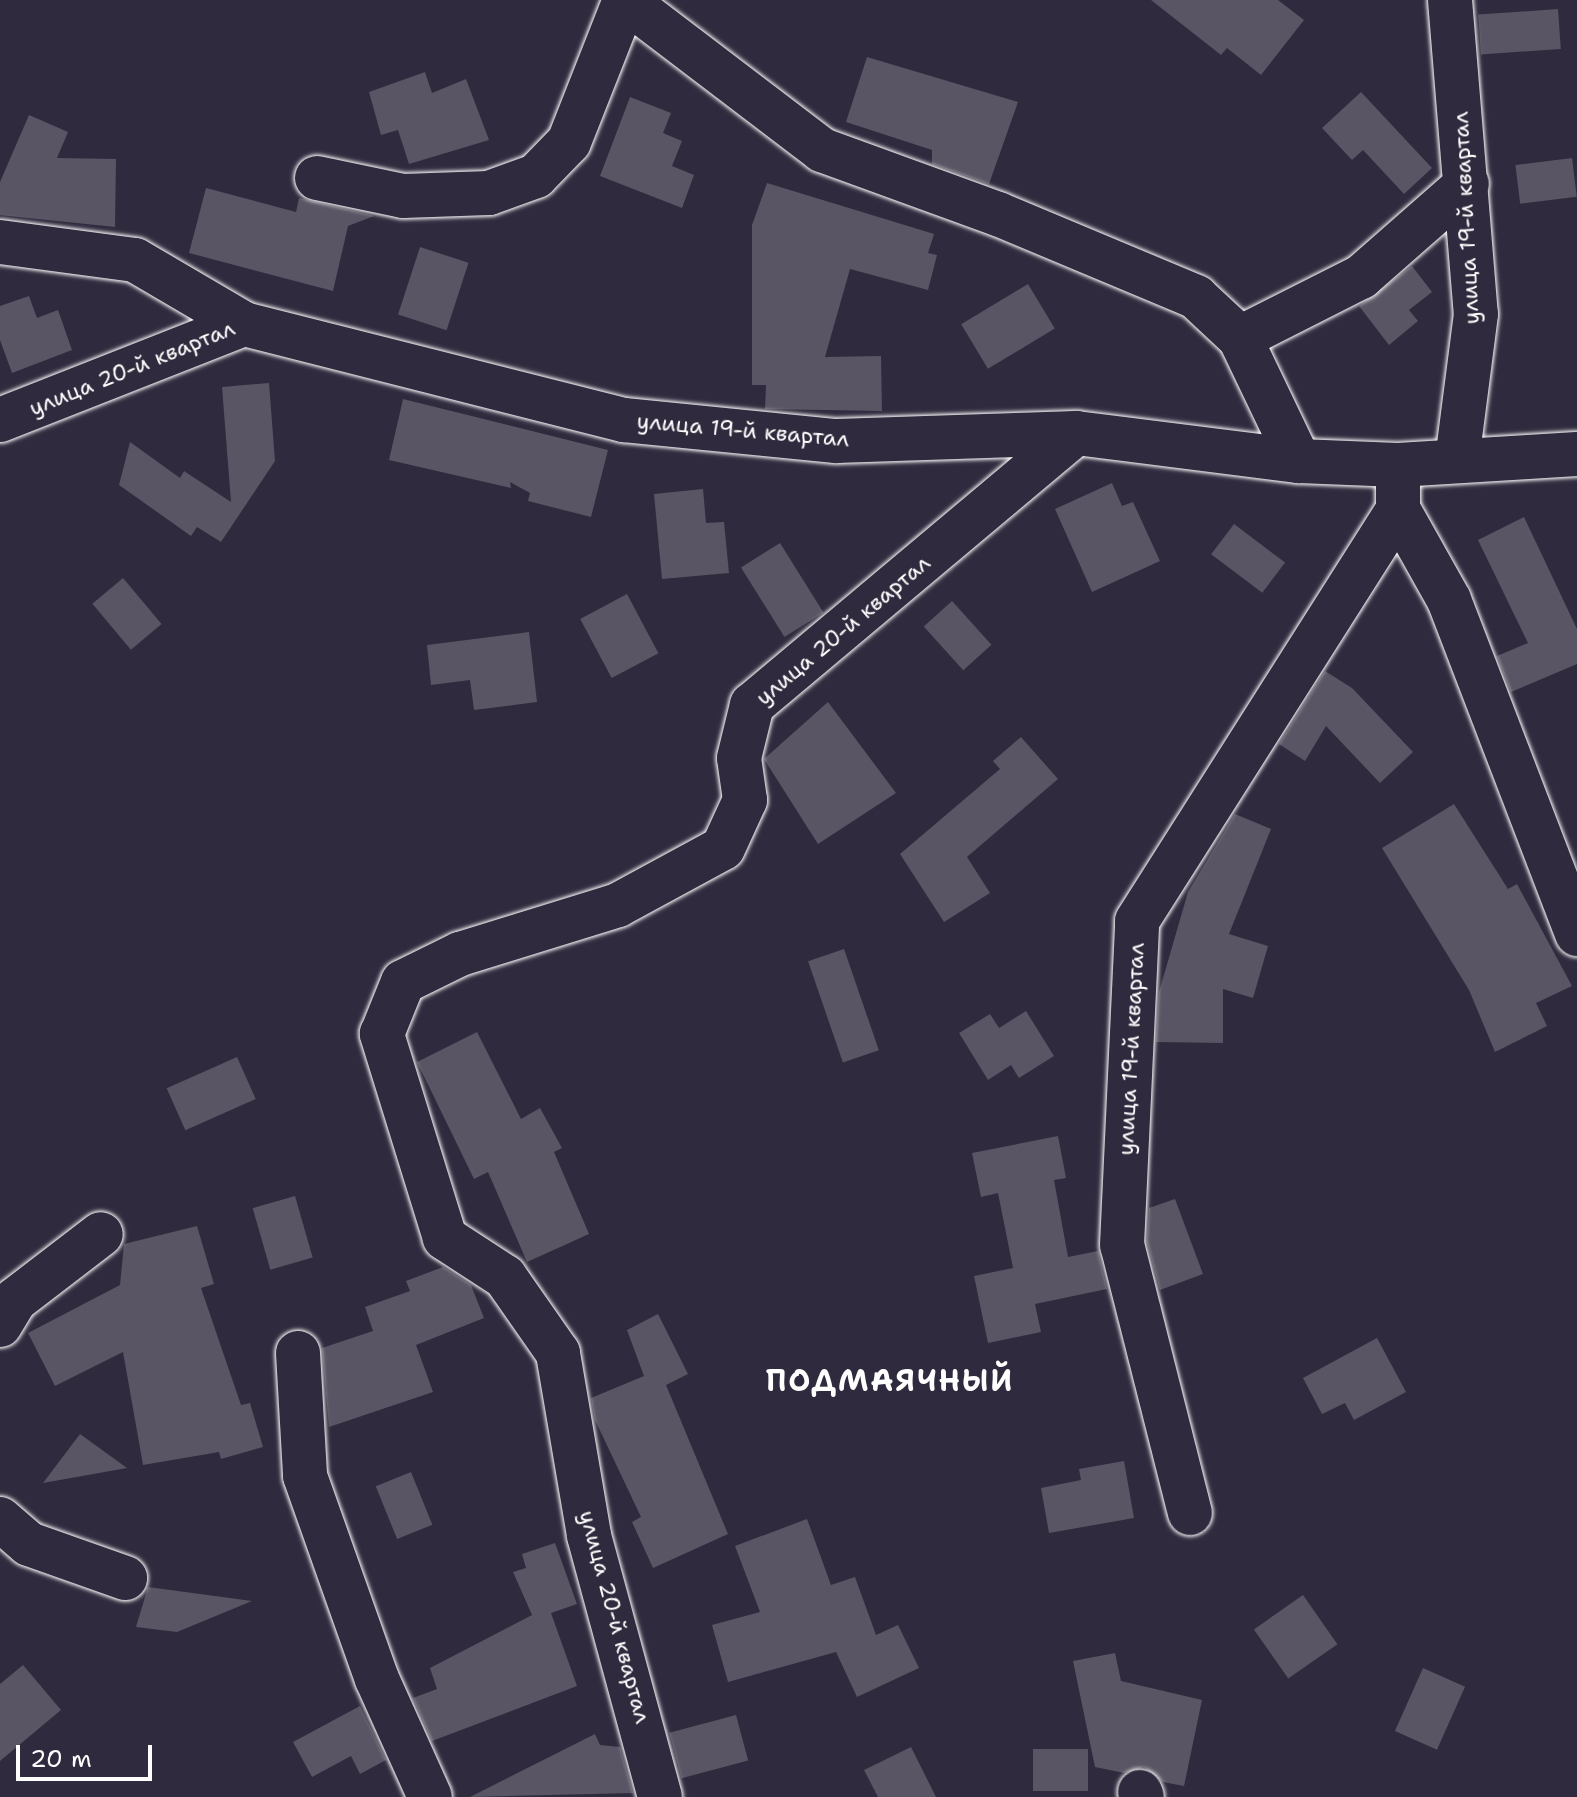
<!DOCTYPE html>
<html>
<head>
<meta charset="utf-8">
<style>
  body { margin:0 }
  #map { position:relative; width:1577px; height:1797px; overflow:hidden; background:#2f2a3d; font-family:"Shantell Sans",sans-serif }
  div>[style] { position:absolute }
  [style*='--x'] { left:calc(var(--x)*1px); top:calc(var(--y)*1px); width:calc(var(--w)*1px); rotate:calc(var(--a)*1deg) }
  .building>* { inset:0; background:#595564; transform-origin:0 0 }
  .roads { filter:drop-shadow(0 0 2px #fff) drop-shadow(0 0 2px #fff) }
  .minor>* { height:44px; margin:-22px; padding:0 22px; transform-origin:22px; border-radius:22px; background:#2f2a3d }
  span { translate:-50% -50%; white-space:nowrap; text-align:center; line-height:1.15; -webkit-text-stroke:7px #2f2a3d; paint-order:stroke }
  .street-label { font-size:22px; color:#fff }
  .district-label { font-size:30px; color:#fff; font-weight:700; letter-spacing:2px }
  .scale { position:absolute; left:16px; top:1745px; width:136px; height:36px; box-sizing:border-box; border:4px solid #fff; border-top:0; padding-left:10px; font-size:24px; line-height:28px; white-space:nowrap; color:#fff; -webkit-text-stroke:6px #2f2a3d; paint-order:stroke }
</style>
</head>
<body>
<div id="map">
  <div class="building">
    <div style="clip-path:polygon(1151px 0,1278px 0,1304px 20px,1261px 75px,1227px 48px,1221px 55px)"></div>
    <div style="left:1558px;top:9px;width:40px;height:80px;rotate:86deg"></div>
    <div style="clip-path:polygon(867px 57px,1018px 102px,989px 184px,932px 164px,932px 150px,846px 122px)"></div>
    <div style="clip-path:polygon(425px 72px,432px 93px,466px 79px,489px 140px,409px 164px,398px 130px,381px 135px,369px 92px)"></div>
    <div style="clip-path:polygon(1361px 92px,1432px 168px,1404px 194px,1363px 150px,1352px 160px,1322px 128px)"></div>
    <div style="clip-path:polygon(630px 97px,671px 113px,663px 133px,682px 141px,672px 166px,694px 175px,682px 208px,600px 176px)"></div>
    <div style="clip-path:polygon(29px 115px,68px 132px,57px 158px,116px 159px,115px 227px,0 215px,0 182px)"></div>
    <div style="left:1572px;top:158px;width:39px;height:57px;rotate:83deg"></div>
    <div style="clip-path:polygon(767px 183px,934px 234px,928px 253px,937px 255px,928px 290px,850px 269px,825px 357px,881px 356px,882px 411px,765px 409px,766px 385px,752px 385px,752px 225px)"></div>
    <div style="clip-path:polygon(206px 188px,296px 212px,299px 198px,374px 216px,348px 226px,333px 291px,189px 253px)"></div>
    <div style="left:420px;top:247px;width:51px;height:71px;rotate:18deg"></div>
    <div style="clip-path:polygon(1412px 266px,1432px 292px,1409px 310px,1418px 321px,1389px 345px,1359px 306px)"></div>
    <div style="left:1028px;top:284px;width:52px;height:78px;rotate:59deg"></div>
    <div style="clip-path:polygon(29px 296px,37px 318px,58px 310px,72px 350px,12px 373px,0 340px,0 306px)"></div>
    <div style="clip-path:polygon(269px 383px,275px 461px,221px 542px,197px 527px,191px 536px,119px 485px,130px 442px,180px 478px,184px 471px,231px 502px,222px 387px)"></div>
    <div style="clip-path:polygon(403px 399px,608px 450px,591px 517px,528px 501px,530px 493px,510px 482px,511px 488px,389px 460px)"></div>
    <div style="clip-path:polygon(1112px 483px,1122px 506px,1133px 502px,1160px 561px,1092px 592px,1055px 509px)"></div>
    <div style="clip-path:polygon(703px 489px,706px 523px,724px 522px,729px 573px,662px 579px,654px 494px)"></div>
    <div style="clip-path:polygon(1524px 517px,1577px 629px,1577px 664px,1511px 692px,1497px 656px,1528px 643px,1478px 540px)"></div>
    <div style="left:1234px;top:524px;width:64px;height:38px;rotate:37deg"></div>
    <div style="left:780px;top:543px;width:82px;height:46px;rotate:58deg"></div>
    <div style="left:123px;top:578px;width:60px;height:40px;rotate:50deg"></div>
    <div style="left:627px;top:594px;width:67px;height:53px;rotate:62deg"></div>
    <div style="left:952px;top:601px;width:59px;height:38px;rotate:48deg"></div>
    <div style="clip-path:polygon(529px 632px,537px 702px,474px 710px,470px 680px,431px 685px,427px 645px)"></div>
    <div style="clip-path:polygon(1325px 671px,1352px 688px,1413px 752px,1380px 783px,1326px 726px,1305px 761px,1279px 744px)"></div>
    <div style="clip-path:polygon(828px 702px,896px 793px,818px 844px,764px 759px)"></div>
    <div style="clip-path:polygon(1021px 737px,1058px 779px,967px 857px,990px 893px,944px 922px,900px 854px,1000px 769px,993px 761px)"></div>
    <div style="clip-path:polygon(1454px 804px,1508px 889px,1517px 884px,1572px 986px,1536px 1003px,1547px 1026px,1495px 1052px,1469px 990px,1382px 848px)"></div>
    <div style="clip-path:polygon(1235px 814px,1271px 829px,1229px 934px,1268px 946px,1253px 998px,1223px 989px,1223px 1043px,1156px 1042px,1159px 992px,1188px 892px)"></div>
    <div style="left:844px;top:949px;width:107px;height:38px;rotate:71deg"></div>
    <div style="clip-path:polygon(1026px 1011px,1054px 1056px,1019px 1078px,1011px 1065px,988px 1080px,959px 1033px,990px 1014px,999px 1028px)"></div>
    <div style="clip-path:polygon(477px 1032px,521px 1119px,540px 1108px,562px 1148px,554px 1152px,589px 1234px,527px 1262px,488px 1172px,474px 1179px,417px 1062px)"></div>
    <div style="left:237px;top:1057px;width:46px;height:77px;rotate:66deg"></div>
    <div style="clip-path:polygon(1058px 1136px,1066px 1178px,1054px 1180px,1068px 1257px,1098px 1251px,1107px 1289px,1035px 1304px,1041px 1332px,988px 1343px,974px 1276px,1013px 1268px,998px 1193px,981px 1197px,972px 1153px)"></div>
    <div style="left:295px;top:1196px;width:64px;height:44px;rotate:74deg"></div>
    <div style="clip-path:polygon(1175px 1199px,1203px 1274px,1160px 1290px,1147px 1242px,1149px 1208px)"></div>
    <div style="clip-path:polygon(197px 1226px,214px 1284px,201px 1288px,241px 1405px,250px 1403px,263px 1447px,221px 1459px,219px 1452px,143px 1465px,123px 1352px,55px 1386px,28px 1333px,120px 1285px,124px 1244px)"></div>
    <div style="clip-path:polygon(443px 1267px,471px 1285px,484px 1318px,416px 1345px,433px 1392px,329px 1427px,322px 1348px,373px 1331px,365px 1307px,410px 1291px,406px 1281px)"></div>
    <div style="clip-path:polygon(658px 1314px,688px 1374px,666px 1385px,728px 1534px,653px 1568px,632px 1522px,641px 1517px,595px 1420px,591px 1398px,644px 1376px,627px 1330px)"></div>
    <div style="clip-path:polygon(1377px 1338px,1406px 1392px,1354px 1420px,1345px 1403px,1322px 1414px,1303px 1378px)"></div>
    <div style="clip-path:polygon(80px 1434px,127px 1468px,43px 1483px)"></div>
    <div style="clip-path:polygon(1124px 1461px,1134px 1518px,1049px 1533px,1041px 1488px,1081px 1480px,1079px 1469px)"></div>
    <div style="left:411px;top:1472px;width:57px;height:38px;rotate:68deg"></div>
    <div style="clip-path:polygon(807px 1519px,831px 1585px,855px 1577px,876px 1635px,898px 1625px,919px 1668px,857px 1697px,836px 1652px,728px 1682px,712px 1625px,760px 1612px,735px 1546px)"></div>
    <div style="clip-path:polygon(555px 1543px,577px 1604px,551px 1613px,577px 1686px,432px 1741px,413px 1698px,437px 1689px,430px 1668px,532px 1615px,513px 1572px,526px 1568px,522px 1554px)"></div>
    <div style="clip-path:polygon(148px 1587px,252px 1601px,177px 1632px,136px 1627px)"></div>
    <div style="left:1303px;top:1595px;width:60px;height:60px;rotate:55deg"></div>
    <div style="clip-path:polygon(1115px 1653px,1121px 1681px,1202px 1700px,1184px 1786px,1163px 1782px,1144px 1767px,1124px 1773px,1095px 1767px,1073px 1661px)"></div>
    <div style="clip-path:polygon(23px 1665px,61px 1710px,0 1761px,0 1684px)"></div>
    <div style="left:1423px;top:1668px;width:46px;height:69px;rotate:24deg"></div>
    <div style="clip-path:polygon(360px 1706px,386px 1760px,360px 1774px,351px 1756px,312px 1777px,293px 1742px)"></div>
    <div style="left:736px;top:1715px;width:47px;height:69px;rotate:75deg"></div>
    <div style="clip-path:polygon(595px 1734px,600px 1745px,620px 1747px,633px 1793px,470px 1797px)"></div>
    <div style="clip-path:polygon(911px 1747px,936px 1797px,878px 1797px,864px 1770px)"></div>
    <div style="left:1033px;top:1749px;width:55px;height:42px"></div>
  </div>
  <div class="roads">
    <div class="minor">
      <div style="--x:625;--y:0;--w:248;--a:37.3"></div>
      <div style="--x:822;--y:150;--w:187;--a:20"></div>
      <div style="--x:998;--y:214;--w:215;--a:22.7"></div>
      <div style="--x:1196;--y:297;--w:60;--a:43"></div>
      <div style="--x:1240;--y:338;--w:136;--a:64.4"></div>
      <div style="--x:1450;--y:0;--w:315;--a:85.3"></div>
      <div style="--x:1476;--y:314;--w:147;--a:97.4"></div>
      <div style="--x:317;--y:178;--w:88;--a:11.8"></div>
      <div style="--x:403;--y:196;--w:86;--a:-2"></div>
      <div style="--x:489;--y:193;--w:50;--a:-19.9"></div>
      <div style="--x:536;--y:176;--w:47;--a:-45.9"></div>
      <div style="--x:569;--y:142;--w:153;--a:-68.5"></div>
      <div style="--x:0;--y:242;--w:136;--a:7.6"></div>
      <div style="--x:135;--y:260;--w:126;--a:30.4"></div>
      <div style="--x:244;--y:324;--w:392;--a:14.2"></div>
      <div style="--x:624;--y:420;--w:213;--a:5.7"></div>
      <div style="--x:836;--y:441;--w:240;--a:-1.9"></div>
      <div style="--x:1076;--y:433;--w:225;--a:7.2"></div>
      <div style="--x:1299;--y:461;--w:99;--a:2.3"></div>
      <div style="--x:1398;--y:465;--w:179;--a:-3.5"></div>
      <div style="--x:1240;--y:338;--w:136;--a:-26.8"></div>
      <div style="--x:1361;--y:277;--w:141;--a:-41.3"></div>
      <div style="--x:0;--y:420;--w:262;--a:-21.5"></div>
      <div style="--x:1398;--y:509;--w:104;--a:60.7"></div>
      <div style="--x:1449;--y:600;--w:358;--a:69"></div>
      <div style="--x:0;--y:1325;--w:29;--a:-59"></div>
      <div style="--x:15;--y:1300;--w:108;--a:-37.5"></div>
      <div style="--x:298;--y:1353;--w:123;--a:86.7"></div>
      <div style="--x:305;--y:1476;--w:215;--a:70.5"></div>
      <div style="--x:377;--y:1679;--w:129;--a:65.8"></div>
      <div style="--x:1190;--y:1513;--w:276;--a:-104.2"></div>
      <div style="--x:1122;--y:1245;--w:324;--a:-87.3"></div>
      <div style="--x:1137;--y:921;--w:488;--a:-57.6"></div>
      <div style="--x:1398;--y:509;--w:44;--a:-90"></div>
      <div style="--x:0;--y:1519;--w:38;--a:41"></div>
      <div style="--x:29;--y:1544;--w:102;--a:19.5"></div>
      <div style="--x:1140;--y:1792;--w:5;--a:68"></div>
      <div style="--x:660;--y:1797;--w:271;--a:-105.2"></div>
      <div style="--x:589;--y:1535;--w:185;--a:-99.7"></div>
      <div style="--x:558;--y:1353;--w:93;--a:-124.9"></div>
      <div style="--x:505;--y:1277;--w:72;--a:-147"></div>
      <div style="--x:445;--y:1238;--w:214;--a:-107.2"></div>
      <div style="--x:382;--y:1034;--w:56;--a:-68"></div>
      <div style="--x:403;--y:982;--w:64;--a:-26.2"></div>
      <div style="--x:460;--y:954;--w:165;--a:-17.2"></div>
      <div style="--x:618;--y:905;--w:119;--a:-28.5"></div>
      <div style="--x:723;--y:848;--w:53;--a:-65.4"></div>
      <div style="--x:745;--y:800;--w:42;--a:-98.1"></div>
      <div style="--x:739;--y:758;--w:55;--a:-76.2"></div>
      <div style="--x:752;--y:705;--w:423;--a:-40"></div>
    </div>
  </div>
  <div class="street-label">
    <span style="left:1466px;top:218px;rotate:-93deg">улица 19-й квартал</span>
    <span style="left:132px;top:368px;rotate:-22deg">улица 20-й квартал</span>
    <span style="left:743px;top:430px;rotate:5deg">улица 19-й квартал</span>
    <span style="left:843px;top:630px;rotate:-40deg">улица 20-й квартал</span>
    <span style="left:1131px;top:1049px;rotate:-87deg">улица 19-й квартал</span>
    <span style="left:615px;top:1617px;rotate:75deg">улица 20-й квартал</span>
  </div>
  <div class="district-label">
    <span style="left:890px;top:1381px">ПОДМАЯЧНЫЙ</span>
  </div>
  <div class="scale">20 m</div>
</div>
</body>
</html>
